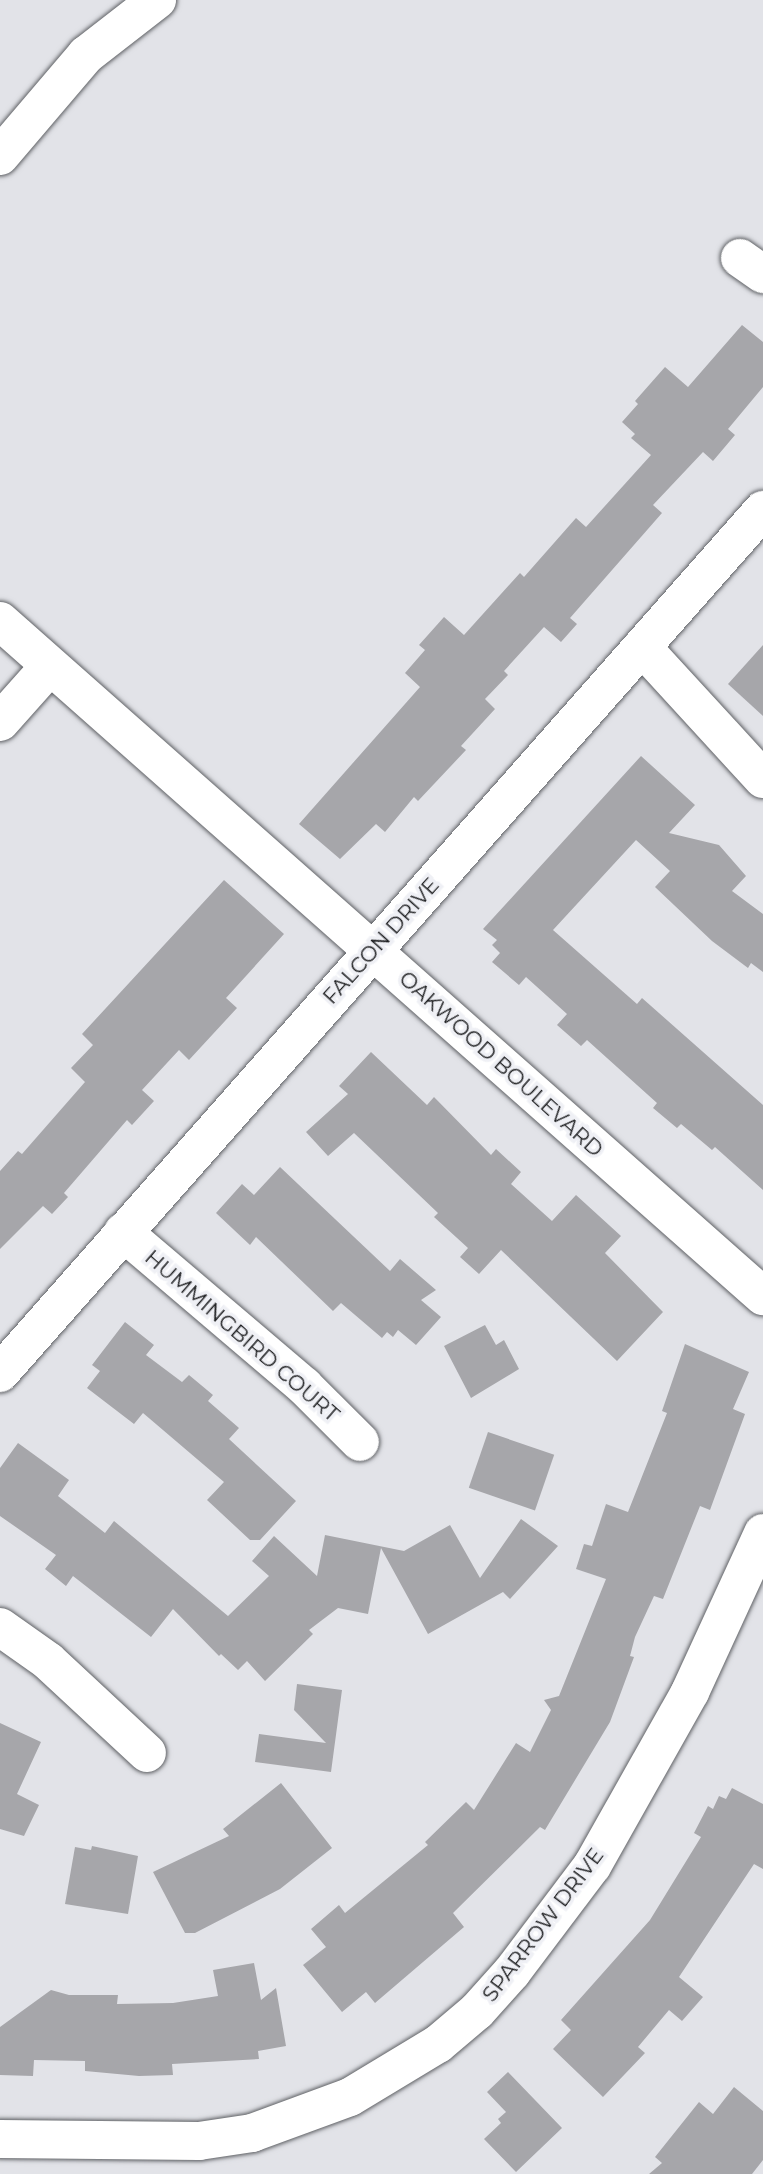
<!DOCTYPE html>
<html>
<head>
<meta charset="utf-8">
<style>
  body { margin:0 }
  #map { position:relative; width:763px; height:2174px; overflow:hidden; background:#e2e3e8; font-family:Montserrat,sans-serif }
  div>[style] { position:absolute }
  [style*='--x'] { left:calc(var(--x)*1px); top:calc(var(--y)*1px); width:calc(var(--w)*1px); rotate:calc(var(--a)*1deg) }
  .building>* { inset:0; background:#a6a6aa; transform-origin:0 0 }
  .roads { filter:drop-shadow(0 0 2px #5f6165) drop-shadow(0 0 2px #5f6165) }
  .minor>* { height:38px; margin:-19px; padding:0 19px; transform-origin:19px; border-radius:19px; background:#fff }
  span { translate:-50% -50%; white-space:nowrap; text-align:center; line-height:1.15; -webkit-text-stroke:7px #eff0f5; paint-order:stroke }
  .street-label { font-size:21px; color:#202123 }
</style>
</head>
<body>
<div id="map">
  <div class="building">
    <div style="clip-path:polygon(742px 325px,763px 342px,763px 387px,728px 429px,735px 435px,713px 461px,703px 452px,653px 505px,662px 513px,570px 618px,577px 624px,561px 642px,544px 627px,504px 671px,508px 675px,485px 699px,495px 709px,461px 746px,466px 750px,418px 801px,414px 797px,385px 832px,376px 824px,340px 859px,299px 824px,420px 687px,405px 673px,425px 650px,419px 645px,444px 617px,464px 635px,520px 573px,524px 577px,576px 518px,586px 527px,651px 455px,631px 438px,635px 434px,622px 422px,638px 404px,635px 401px,665px 367px,688px 387px)"></div>
    <div style="clip-path:polygon(763px 645px,763px 716px,728px 684px)"></div>
    <div style="clip-path:polygon(641px 756px,695px 805px,669px 833px,719px 845px,746px 876px,732px 891px,763px 914px,763px 972px,751px 963px,748px 968px,712px 941px,655px 887px,670px 871px,636px 840px,553px 930px,637px 1004px,642px 998px,763px 1105px,763px 1190px,715px 1147px,712px 1150px,681px 1124px,677px 1128px,653px 1108px,657px 1103px,587px 1040px,581px 1046px,557px 1025px,567px 1014px,526px 977px,519px 985px,492px 962px,500px 953px,492px 945px,497px 940px,483px 929px)"></div>
    <div style="clip-path:polygon(224px 880px,284px 934px,226px 998px,237px 1008px,189px 1060px,179px 1050px,142px 1090px,154px 1101px,132px 1125px,127px 1120px,64px 1193px,68px 1197px,52px 1214px,43px 1206px,0 1249px,0 1171px,18px 1151px,22px 1154px,85px 1082px,71px 1068px,93px 1045px,82px 1034px)"></div>
    <div style="clip-path:polygon(371px 1052px,427px 1105px,434px 1097px,491px 1155px,496px 1149px,521px 1172px,511px 1184px,552px 1221px,576px 1195px,621px 1236px,605px 1253px,663px 1312px,617px 1361px,501px 1250px,479px 1274px,460px 1257px,468px 1248px,434px 1217px,438px 1213px,354px 1133px,328px 1156px,306px 1132px,348px 1094px,339px 1086px)"></div>
    <div style="clip-path:polygon(280px 1167px,390px 1271px,400px 1259px,436px 1290px,421px 1300px,441px 1317px,416px 1345px,398px 1330px,393px 1337px,387px 1332px,382px 1338px,341px 1303px,333px 1311px,256px 1237px,250px 1245px,216px 1213px,242px 1184px,254px 1195px)"></div>
    <div style="clip-path:polygon(125px 1322px,154px 1345px,146px 1355px,182px 1382px,189px 1375px,213px 1395px,208px 1401px,239px 1428px,229px 1439px,296px 1501px,260px 1540px,250px 1540px,207px 1500px,224px 1482px,143px 1413px,134px 1424px,87px 1388px,100px 1371px,92px 1365px)"></div>
    <div style="clip-path:polygon(485px 1325px,496px 1345px,504px 1340px,519px 1369px,471px 1398px,444px 1346px)"></div>
    <div style="clip-path:polygon(685px 1344px,749px 1372px,733px 1409px,745px 1414px,710px 1510px,700px 1506px,663px 1599px,654px 1596px,635px 1637px,630px 1656px,634px 1657px,610px 1722px,545px 1830px,540px 1827px,453px 1913px,464px 1927px,375px 2003px,366px 1992px,342px 2012px,303px 1965px,326px 1947px,311px 1929px,339px 1905px,345px 1913px,428px 1845px,425px 1842px,466px 1802px,474px 1810px,516px 1743px,530px 1752px,551px 1710px,544px 1700px,559px 1696px,606px 1579px,576px 1569px,584px 1544px,592px 1546px,606px 1504px,628px 1512px,667px 1413px,662px 1411px)"></div>
    <div style="left:488px;top:1432px;width:70px;height:59px;rotate:19deg"></div>
    <div style="clip-path:polygon(18px 1443px,69px 1480px,58px 1496px,105px 1533px,114px 1521px,228px 1616px,269px 1576px,252px 1561px,274px 1536px,317px 1576px,325px 1535px,404px 1551px,450px 1525px,480px 1578px,521px 1519px,558px 1546px,510px 1599px,503px 1592px,428px 1634px,381px 1548px,368px 1614px,338px 1608px,309px 1630px,313px 1634px,265px 1681px,247px 1661px,238px 1670px,221px 1654px,219px 1656px,173px 1609px,151px 1637px,73px 1576px,66px 1586px,45px 1569px,56px 1555px,0 1516px,0 1468px)"></div>
    <div style="clip-path:polygon(297px 1684px,342px 1690px,331px 1772px,255px 1762px,259px 1734px,326px 1743px,294px 1710px)"></div>
    <div style="clip-path:polygon(0 1723px,41px 1742px,17px 1794px,39px 1805px,24px 1836px,0 1829px)"></div>
    <div style="clip-path:polygon(281px 1783px,332px 1848px,280px 1889px,195px 1933px,185px 1933px,153px 1872px,229px 1836px,223px 1829px)"></div>
    <div style="clip-path:polygon(732px 1788px,763px 1804px,763px 1869px,754px 1864px,679px 1977px,703px 1997px,682px 2021px,669px 2010px,638px 2047px,645px 2053px,603px 2097px,553px 2049px,571px 2030px,561px 2020px,650px 1920px,701px 1837px,694px 1833px,708px 1806px,713px 1809px,719px 1796px,726px 1799px)"></div>
    <div style="clip-path:polygon(92px 1846px,138px 1856px,128px 1914px,65px 1904px,75px 1847px,91px 1850px)"></div>
    <div style="clip-path:polygon(254px 1963px,261px 2000px,276px 1988px,286px 2046px,258px 2051px,259px 2059px,172px 2064px,173px 2075px,139px 2076px,85px 2071px,85px 2061px,34px 2060px,33px 2076px,0 2075px,0 2027px,51px 1990px,69px 1995px,118px 1995px,117px 2004px,173px 2003px,218px 1996px,213px 1970px)"></div>
    <div style="clip-path:polygon(508px 2072px,562px 2128px,516px 2172px,484px 2139px,501px 2123px,498px 2119px,506px 2112px,487px 2092px)"></div>
    <div style="clip-path:polygon(734px 2087px,763px 2111px,763px 2160px,752px 2174px,649px 2174px,662px 2163px,655px 2157px,699px 2102px,713px 2114px)"></div>
  </div>
  <div class="roads">
    <div class="minor">
      <div style="--x:0;--y:156;--w:133;--a:-49.6"></div>
      <div style="--x:86;--y:55;--w:90;--a:-37.8"></div>
      <div style="--x:740;--y:258;--w:28;--a:35"></div>
      <div style="--x:0;--y:621;--w:1019;--a:41.5"></div>
      <div style="--x:642;--y:647;--w:179;--a:47.5"></div>
      <div style="--x:0;--y:722;--w:74;--a:-48.3"></div>
      <div style="--x:123;--y:1232;--w:238;--a:40.4"></div>
      <div style="--x:304;--y:1386;--w:79;--a:45"></div>
      <div style="--x:0;--y:1373;--w:1152;--a:-48.52"></div>
      <div style="--x:0;--y:1627;--w:59;--a:35.3"></div>
      <div style="--x:48;--y:1661;--w:135;--a:42.9"></div>
      <div style="--x:0;--y:2139;--w:199;--a:0.6"></div>
      <div style="--x:199;--y:2141;--w:54;--a:-8.6"></div>
      <div style="--x:252;--y:2133;--w:104;--a:-20.2"></div>
      <div style="--x:350;--y:2097;--w:103;--a:-31.1"></div>
      <div style="--x:438;--y:2044;--w:51;--a:-40.2"></div>
      <div style="--x:477;--y:2011;--w:52;--a:-48.1"></div>
      <div style="--x:512;--y:1972;--w:133;--a:-53"></div>
      <div style="--x:592;--y:1866;--w:200;--a:-60.6"></div>
      <div style="--x:690;--y:1692;--w:175;--a:-65.3"></div>
    </div>
  </div>
  <div class="street-label">
    <span style="left:381px;top:941px;rotate:-48deg">FALCON DRIVE</span>
    <span style="left:501px;top:1064px;rotate:42deg">OAKWOOD BOULEVARD</span>
    <span style="left:242px;top:1336px;rotate:41deg">HUMMINGBIRD COURT</span>
    <span style="left:543px;top:1925px;rotate:-53deg">SPARROW DRIVE</span>
  </div>
</div>
</body>
</html>
